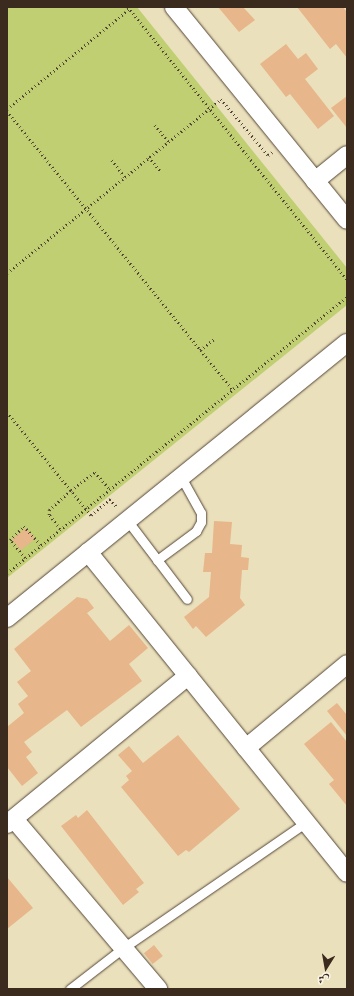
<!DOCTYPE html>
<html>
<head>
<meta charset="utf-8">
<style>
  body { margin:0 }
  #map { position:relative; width:354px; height:996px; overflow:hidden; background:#eae0bc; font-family:"EB Garamond",Amiri,serif }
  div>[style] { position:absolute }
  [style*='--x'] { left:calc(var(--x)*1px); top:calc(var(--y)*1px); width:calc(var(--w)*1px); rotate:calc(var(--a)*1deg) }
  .green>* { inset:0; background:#bfcf72 }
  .building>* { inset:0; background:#e8b68b; transform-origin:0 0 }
  .path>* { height:2.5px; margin-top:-1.25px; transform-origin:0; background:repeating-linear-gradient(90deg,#554536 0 1px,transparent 0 4px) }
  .roads { filter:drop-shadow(0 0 1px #554536) drop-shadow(0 0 1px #554536) }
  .lane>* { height:9px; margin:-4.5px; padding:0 4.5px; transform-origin:4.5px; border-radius:4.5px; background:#fff }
  .street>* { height:18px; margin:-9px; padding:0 9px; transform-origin:9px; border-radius:9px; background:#fff }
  span { translate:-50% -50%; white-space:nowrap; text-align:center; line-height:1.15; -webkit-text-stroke:3px #fcf5e5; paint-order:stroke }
  .frame { position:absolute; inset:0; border:8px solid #3b2a1e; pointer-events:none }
  .north { position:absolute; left:306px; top:948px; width:40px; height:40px; -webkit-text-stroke:3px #fcf5e5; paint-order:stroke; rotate:191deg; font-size:11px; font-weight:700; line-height:16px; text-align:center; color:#3b2a1e }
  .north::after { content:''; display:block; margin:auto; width:14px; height:18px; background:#3b2a1e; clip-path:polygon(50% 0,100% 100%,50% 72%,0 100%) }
</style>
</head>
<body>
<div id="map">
  <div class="green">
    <div style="clip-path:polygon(7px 7px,137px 7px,347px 268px,347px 305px,7px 578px)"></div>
  </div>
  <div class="building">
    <div style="clip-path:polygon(218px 7px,243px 7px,255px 20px,239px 32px)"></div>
    <div style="clip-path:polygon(297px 7px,343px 7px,347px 12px,347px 58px,336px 44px,330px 49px)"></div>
    <div style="clip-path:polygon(286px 44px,298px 59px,306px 53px,318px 69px,305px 79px,334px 116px,318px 129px,290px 94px,286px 97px,260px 64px)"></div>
    <div style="clip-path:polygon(347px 96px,347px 128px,331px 108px)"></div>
    <div style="clip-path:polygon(214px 521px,232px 522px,230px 544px,242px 545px,241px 557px,249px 558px,248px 570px,242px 570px,240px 598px,245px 605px,206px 637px,196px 626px,193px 629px,184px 617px,209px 597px,211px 572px,203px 572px,205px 553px,212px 553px)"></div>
    <div style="left:26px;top:528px;width:14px;height:18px;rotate:51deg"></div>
    <div style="clip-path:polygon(77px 597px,87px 599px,94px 608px,87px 613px,110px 641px,129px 625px,148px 648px,129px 664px,142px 681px,81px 727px,67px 710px,24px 742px,32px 752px,26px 757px,38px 773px,22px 786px,7px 767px,7px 727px,24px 713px,18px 704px,28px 696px,17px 682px,31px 671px,14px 649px)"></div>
    <div style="clip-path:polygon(337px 703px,347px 715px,347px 736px,327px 711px)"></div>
    <div style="clip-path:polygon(331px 722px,347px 742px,347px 806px,329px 784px,334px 780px,304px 744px)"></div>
    <div style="clip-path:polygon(178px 735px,240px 809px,189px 852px,186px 850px,178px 856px,121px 787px,129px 780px,126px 776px,132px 771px,118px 755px,129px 746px,143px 763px)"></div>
    <div style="clip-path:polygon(87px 810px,144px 883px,136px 889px,139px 892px,123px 905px,61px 826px,76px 815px,78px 818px)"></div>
    <div style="clip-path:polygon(7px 877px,33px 908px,7px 929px)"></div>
    <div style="left:154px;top:945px;width:14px;height:13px;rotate:51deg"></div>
  </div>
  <div class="path">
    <div style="--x:128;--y:7;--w:349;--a:51.2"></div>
    <div style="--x:7;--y:109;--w:158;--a:-39.3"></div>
    <div style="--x:7;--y:111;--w:359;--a:51"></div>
    <div style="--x:155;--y:125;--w:21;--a:51"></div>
    <div style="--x:149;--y:157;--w:19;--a:51"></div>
    <div style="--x:112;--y:160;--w:21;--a:53"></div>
    <div style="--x:7;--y:273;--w:276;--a:-39.1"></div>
    <div style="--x:221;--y:99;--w:73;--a:50"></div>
    <div style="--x:268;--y:155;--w:5;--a:-37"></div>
    <div style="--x:200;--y:350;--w:18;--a:-38"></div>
    <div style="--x:7;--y:412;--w:133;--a:50.8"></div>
    <div style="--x:91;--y:515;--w:25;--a:-40"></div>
    <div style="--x:110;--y:499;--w:11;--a:49"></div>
    <div style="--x:60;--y:529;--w:18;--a:-128"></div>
    <div style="--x:49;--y:515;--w:5;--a:-90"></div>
    <div style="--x:49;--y:510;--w:30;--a:-42"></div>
    <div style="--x:71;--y:490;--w:30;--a:-37"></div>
    <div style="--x:95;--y:472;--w:23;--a:49"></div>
    <div style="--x:25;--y:558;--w:23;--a:-130"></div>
    <div style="--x:10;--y:540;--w:20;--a:-45"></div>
    <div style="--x:24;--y:526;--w:25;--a:48"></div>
    <div style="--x:7;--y:573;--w:438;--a:-39.1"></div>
  </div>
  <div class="roads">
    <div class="lane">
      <div style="--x:127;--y:520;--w:99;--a:52.8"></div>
      <div style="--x:157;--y:560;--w:49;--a:-36.6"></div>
      <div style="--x:196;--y:531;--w:10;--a:-61"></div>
      <div style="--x:201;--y:522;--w:9;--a:-90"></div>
      <div style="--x:201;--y:513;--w:41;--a:-119.1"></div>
      <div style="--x:70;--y:989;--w:67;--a:-37.7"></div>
      <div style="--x:123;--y:948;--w:222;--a:-34.5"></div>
    </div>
    <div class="street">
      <div style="--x:174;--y:7;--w:274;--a:50.9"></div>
      <div style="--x:315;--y:181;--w:41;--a:-39.1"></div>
      <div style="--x:88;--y:552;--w:412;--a:51.1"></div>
      <div style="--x:7;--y:618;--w:437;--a:-39"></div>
      <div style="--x:246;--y:748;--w:131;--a:-39.7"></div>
      <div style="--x:14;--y:819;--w:223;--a:49.7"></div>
      <div style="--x:7;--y:824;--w:234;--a:-39.3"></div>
    </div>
  </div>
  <div class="frame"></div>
  <div class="north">ش</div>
</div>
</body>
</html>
